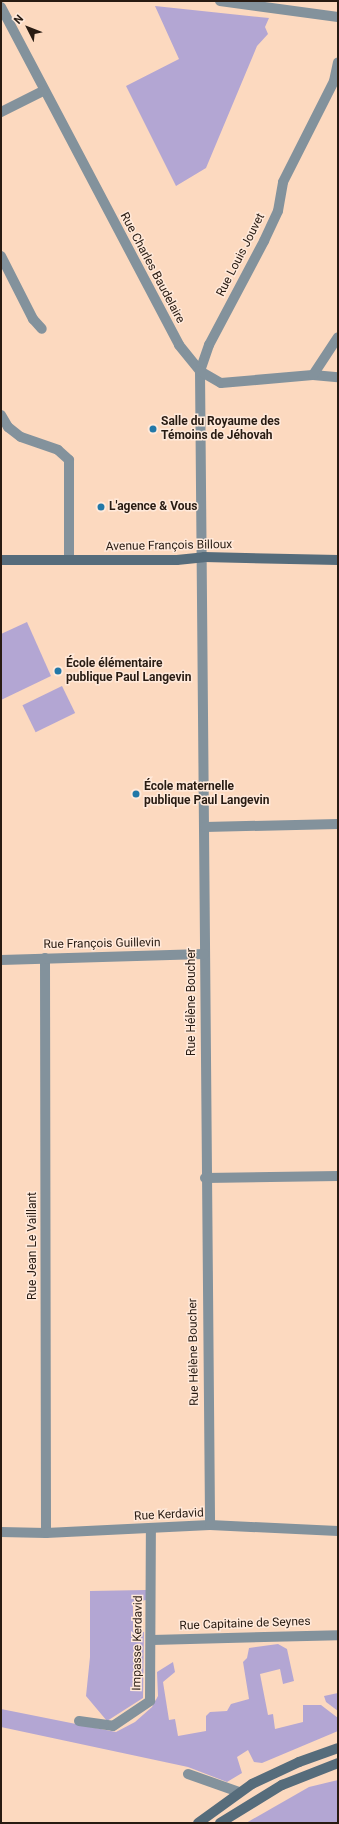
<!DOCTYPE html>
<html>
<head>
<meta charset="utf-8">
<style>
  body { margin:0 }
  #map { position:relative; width:339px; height:1824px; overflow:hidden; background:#fcd9bf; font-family:Roboto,sans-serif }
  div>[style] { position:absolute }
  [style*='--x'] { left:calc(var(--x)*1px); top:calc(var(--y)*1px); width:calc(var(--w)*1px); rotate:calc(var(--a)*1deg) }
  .green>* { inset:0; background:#b3a6d3; transform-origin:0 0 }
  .street>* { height:10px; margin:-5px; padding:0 5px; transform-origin:5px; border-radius:5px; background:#83929c }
  .secondary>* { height:10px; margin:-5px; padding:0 5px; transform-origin:5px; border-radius:5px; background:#566c7b }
  .dots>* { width:11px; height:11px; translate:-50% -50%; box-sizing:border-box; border:2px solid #ffe9da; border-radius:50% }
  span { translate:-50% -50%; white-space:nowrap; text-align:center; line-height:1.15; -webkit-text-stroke:3px #ffe9da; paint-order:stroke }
  .street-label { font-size:12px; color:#281b12 }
  .poi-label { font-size:12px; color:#281b12; font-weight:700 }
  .left { translate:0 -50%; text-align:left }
  .frame { position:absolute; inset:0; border:2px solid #281b12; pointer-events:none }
  .north { position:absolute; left:8px; top:8px; width:40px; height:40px; -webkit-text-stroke:3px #ffe9da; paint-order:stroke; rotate:312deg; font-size:11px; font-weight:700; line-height:16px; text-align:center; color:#281b12 }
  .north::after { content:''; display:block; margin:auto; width:14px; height:18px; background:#281b12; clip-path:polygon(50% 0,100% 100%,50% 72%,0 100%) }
</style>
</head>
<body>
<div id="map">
  <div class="green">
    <div style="clip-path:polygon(155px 6px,269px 18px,265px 27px,268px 34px,257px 46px,206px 168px,176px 186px,126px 86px,179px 59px)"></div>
    <div style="clip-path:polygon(27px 622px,51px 676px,1px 700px,1px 634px)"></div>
    <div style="left:62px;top:686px;width:30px;height:44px;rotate:64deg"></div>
    <div style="clip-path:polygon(146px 1590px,146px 1600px,133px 1602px,133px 1631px,144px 1632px,143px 1698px,107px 1721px,86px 1696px,90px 1657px,90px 1591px)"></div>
    <div style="clip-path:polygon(278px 1644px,287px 1649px,294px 1681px,283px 1684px,280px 1669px,260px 1674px,268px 1715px,273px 1714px,275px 1729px,303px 1722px,303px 1705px,321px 1705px,338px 1718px,338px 1731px,262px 1763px,254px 1762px,248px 1750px,237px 1757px,242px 1773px,227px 1782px,188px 1767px,1px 1727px,1px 1709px,116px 1732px,135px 1722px,152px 1707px,158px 1696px,157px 1672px,173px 1662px,175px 1672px,163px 1682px,169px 1720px,175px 1719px,178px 1736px,206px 1731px,206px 1716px,210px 1712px,227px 1711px,231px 1704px,249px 1699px,243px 1662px,247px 1658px,249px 1648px)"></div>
    <div style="clip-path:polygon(338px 1693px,338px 1711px,326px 1702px,324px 1696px)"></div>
    <div style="clip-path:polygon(338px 1780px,338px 1823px,246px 1823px,309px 1787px)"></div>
  </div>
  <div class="street">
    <div style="--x:220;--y:1;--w:119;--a:7.7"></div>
    <div style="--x:1;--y:7;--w:382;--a:62.2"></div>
    <div style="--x:179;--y:345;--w:33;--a:51"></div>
    <div style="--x:200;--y:371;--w:1154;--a:89.5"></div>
    <div style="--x:1;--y:112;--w:47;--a:-26.6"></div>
    <div style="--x:1;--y:256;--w:71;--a:63.1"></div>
    <div style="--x:33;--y:319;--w:13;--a:48"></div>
    <div style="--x:200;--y:371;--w:28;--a:-71"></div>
    <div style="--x:209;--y:345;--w:118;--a:-62.1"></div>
    <div style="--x:264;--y:241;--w:33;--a:-65"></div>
    <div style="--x:278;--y:211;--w:29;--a:-80"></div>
    <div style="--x:283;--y:182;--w:113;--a:-63.2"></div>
    <div style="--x:334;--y:81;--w:19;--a:-78"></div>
    <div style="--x:200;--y:371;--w:24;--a:30"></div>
    <div style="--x:221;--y:383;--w:92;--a:-5"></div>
    <div style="--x:313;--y:375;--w:25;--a:5"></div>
    <div style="--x:313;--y:375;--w:45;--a:-56.7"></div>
    <div style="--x:1;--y:415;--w:14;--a:60"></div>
    <div style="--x:8;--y:427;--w:16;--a:38"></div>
    <div style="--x:21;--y:437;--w:39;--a:19"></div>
    <div style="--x:58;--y:450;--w:15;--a:42"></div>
    <div style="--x:69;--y:460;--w:100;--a:90"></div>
    <div style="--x:205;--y:827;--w:133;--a:-1.3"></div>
    <div style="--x:45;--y:958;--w:575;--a:89.9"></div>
    <div style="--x:1;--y:960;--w:203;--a:-1.7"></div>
    <div style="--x:205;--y:1178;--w:133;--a:-0.9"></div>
    <div style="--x:1;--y:1532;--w:45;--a:1.3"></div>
    <div style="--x:46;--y:1533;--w:164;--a:-2.8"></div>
    <div style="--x:210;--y:1525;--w:128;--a:2.7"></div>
    <div style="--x:152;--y:1640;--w:186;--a:-1.5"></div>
    <div style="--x:79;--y:1721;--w:34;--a:8"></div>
    <div style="--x:113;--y:1726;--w:45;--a:-34"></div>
    <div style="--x:150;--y:1701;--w:172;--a:-89.7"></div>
    <div style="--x:188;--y:1774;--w:54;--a:19.4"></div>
  </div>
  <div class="secondary">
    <div style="--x:1;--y:560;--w:176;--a:0"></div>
    <div style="--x:177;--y:560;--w:27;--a:-6"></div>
    <div style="--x:204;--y:557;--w:134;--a:1.3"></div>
    <div style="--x:198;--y:1823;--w:67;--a:-35.8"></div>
    <div style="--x:252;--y:1784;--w:52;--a:-25.1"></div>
    <div style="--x:299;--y:1762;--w:41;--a:-19.7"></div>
    <div style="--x:220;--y:1823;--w:73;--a:-31.5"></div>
    <div style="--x:282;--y:1785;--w:60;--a:-21.4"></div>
  </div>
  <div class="dots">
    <div style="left:153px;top:429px;background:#2278a8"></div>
    <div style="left:101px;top:507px;background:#2278a8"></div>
    <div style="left:58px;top:671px;background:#2278a8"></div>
    <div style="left:136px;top:794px;background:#2278a8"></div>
  </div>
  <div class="street-label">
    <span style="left:241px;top:255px;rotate:-63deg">Rue Louis Jouvet</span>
    <span style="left:152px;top:268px;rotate:62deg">Rue Charles Baudelaire</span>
    <span style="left:169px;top:546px;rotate:-1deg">Avenue François Billoux</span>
    <span style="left:102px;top:944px;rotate:-1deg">Rue François Guillevin</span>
    <span style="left:192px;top:1002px;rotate:-90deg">Rue Hélène Boucher</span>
    <span style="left:33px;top:1246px;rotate:-90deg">Rue Jean Le Vaillant</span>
    <span style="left:194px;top:1352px;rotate:-91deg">Rue Hélène Boucher</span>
    <span style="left:169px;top:1515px;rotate:-3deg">Rue Kerdavid</span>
    <span style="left:245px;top:1624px;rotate:-2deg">Rue Capitaine de Seynes</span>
    <span style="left:138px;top:1643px;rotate:-89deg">Impasse Kerdavid</span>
  </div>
  <div class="poi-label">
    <span class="left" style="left:161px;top:429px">Salle du Royaume des<br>Témoins de Jéhovah</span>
    <span class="left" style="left:109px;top:507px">L'agence &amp; Vous</span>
    <span class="left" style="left:66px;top:671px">École élémentaire<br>publique Paul Langevin</span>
    <span class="left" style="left:144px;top:794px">École maternelle<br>publique Paul Langevin</span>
  </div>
  <div class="frame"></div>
  <div class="north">N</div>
</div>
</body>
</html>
